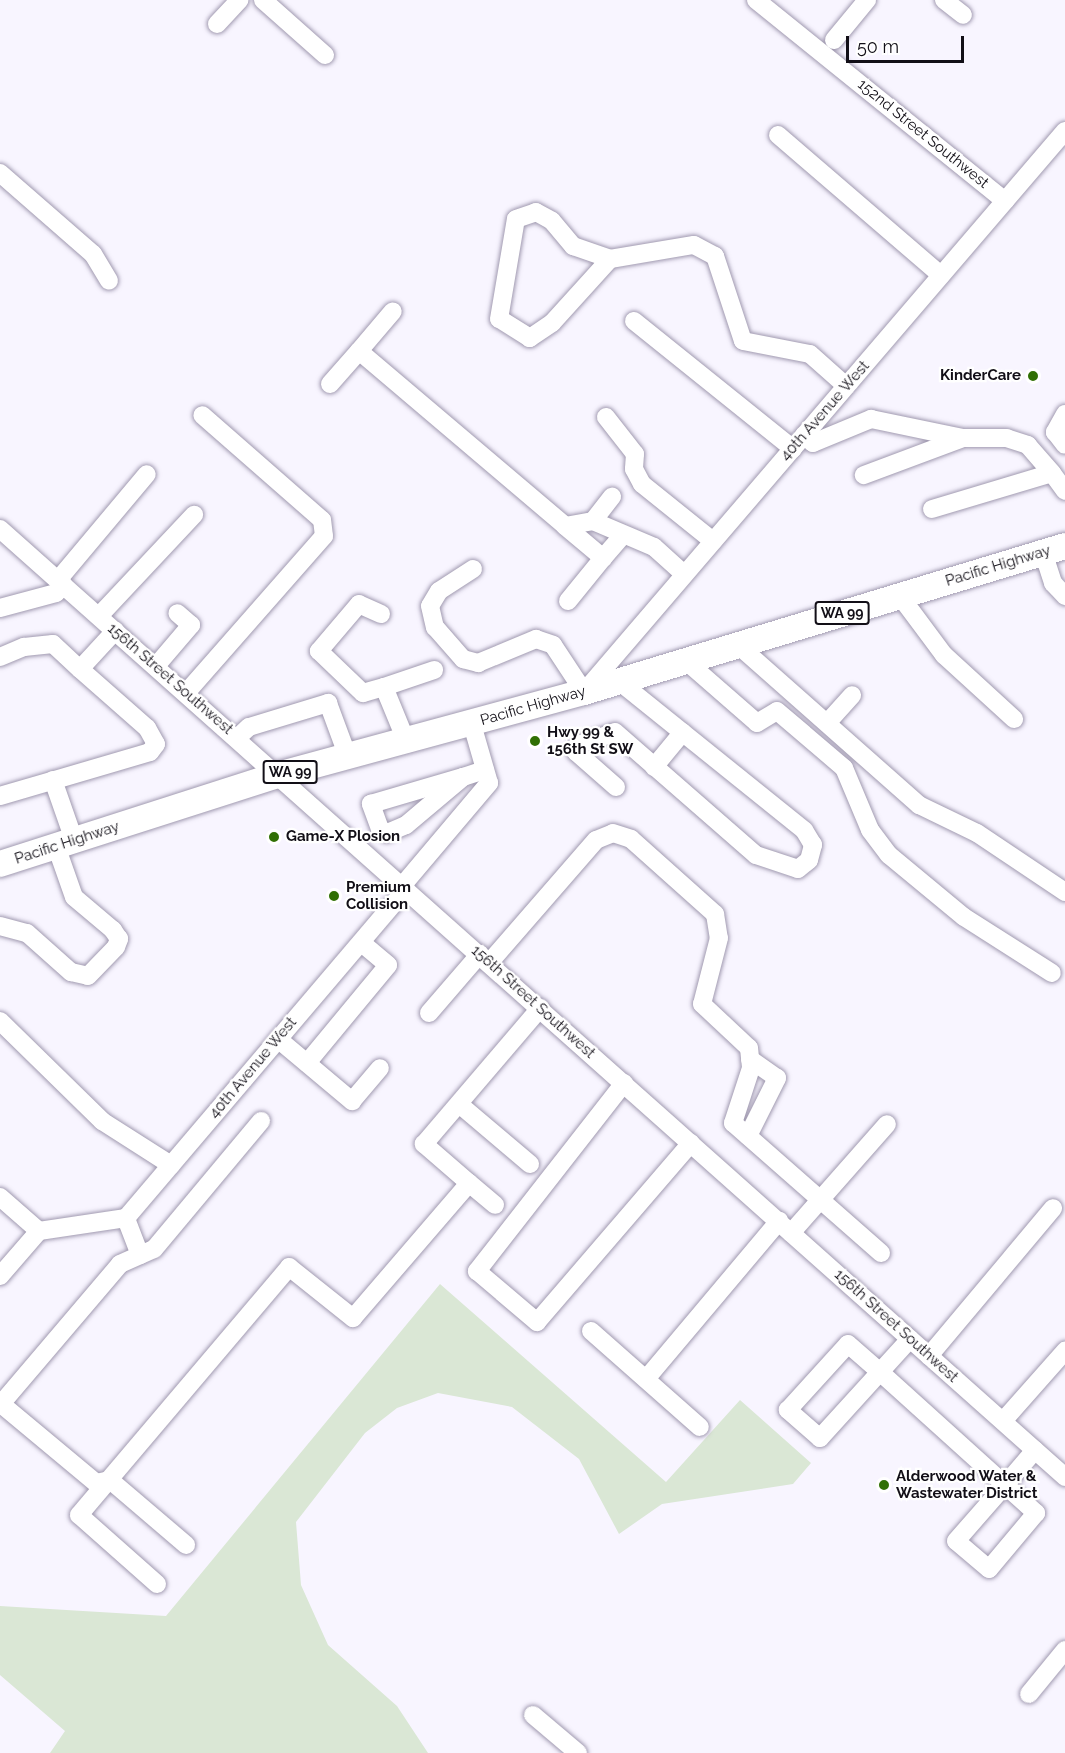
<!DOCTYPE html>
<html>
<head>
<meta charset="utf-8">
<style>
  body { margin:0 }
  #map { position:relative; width:1065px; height:1753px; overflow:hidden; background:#f8f5ff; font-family:Raleway,sans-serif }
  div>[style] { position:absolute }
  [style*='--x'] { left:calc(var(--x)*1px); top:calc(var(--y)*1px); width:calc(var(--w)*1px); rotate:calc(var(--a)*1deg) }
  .green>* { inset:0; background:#dae7d5 }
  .roads { filter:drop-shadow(0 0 2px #a099b0) drop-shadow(0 0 2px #a099b0) }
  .minor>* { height:18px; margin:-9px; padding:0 9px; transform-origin:9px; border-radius:9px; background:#fff }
  .highway>* { height:26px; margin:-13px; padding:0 13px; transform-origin:13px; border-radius:13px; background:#fff }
  .dots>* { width:16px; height:16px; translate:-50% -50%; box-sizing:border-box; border:3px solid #fff; border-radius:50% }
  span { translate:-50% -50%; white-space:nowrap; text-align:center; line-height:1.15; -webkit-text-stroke:4.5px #fff; paint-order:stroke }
  .shield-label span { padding:2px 4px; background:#fff; border:2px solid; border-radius:4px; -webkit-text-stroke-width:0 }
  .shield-label { font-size:14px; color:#120f17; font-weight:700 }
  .street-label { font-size:15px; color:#120f17 }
  .poi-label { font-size:15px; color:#120f17; font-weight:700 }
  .right { translate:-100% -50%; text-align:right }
  .left { translate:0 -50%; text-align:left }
  .scale { position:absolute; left:846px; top:36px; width:118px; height:27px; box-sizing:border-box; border:3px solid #120f17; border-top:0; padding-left:8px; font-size:18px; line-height:21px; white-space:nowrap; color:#120f17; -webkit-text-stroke:4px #fff; paint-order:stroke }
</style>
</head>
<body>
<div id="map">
  <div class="green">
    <div style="clip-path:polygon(440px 1284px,666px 1482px,740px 1400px,811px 1463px,793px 1484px,662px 1504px,619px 1534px,579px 1459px,512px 1407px,438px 1393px,397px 1408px,365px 1433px,296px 1522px,301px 1585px,328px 1645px,397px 1706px,428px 1753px,50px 1753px,65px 1731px,0 1675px,0 1606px,166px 1616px)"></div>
  </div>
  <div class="roads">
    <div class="minor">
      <div style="--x:263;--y:0;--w:83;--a:41.6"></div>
      <div style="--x:756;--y:0;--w:320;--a:38.9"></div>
      <div style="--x:944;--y:0;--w:24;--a:38"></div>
      <div style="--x:217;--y:24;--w:33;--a:-47"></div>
      <div style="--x:834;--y:40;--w:52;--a:-50.5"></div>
      <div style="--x:778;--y:135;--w:215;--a:40.7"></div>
      <div style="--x:0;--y:173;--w:123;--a:41.1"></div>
      <div style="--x:93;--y:254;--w:31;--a:59"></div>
      <div style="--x:610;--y:259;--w:86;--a:132.2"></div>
      <div style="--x:552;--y:323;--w:27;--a:146"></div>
      <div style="--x:530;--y:338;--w:36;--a:-148"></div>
      <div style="--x:499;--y:319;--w:101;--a:-80.4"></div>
      <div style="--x:516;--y:219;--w:21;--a:-19"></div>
      <div style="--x:536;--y:212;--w:18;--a:29"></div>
      <div style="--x:552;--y:221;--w:33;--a:50"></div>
      <div style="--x:573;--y:246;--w:39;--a:19"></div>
      <div style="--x:610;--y:259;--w:85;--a:-9.5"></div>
      <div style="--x:694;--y:245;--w:24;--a:28"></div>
      <div style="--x:715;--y:256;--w:89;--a:71.8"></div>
      <div style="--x:743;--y:341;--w:68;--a:11"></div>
      <div style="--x:810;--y:354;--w:48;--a:41.6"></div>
      <div style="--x:634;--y:321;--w:204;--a:38.8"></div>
      <div style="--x:359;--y:351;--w:52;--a:-49.6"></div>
      <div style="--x:330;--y:384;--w:44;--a:-48.7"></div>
      <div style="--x:359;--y:351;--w:270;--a:40.3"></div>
      <div style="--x:565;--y:526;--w:28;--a:-10"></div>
      <div style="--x:593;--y:521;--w:66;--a:23.1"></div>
      <div style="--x:654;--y:547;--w:39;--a:42"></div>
      <div style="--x:1065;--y:414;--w:21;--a:119"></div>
      <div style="--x:1055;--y:432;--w:16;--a:52"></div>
      <div style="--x:606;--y:417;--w:47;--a:51.9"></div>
      <div style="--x:635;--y:454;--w:15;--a:94"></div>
      <div style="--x:634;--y:469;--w:17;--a:62"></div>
      <div style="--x:642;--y:484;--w:91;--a:38.8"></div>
      <div style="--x:804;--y:435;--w:12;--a:42"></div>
      <div style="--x:813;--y:443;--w:63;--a:-22.5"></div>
      <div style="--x:871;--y:419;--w:94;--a:11.7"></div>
      <div style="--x:963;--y:438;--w:106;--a:159.5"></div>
      <div style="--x:1052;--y:473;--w:22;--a:54"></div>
      <div style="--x:932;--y:509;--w:125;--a:-16.7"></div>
      <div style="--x:1052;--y:473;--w:37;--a:-131"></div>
      <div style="--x:1028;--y:445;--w:22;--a:-162"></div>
      <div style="--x:1007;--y:438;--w:44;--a:180"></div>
      <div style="--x:593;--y:521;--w:31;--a:-52"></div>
      <div style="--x:565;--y:526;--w:50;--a:40.1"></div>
      <div style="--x:603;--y:558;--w:30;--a:-49"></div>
      <div style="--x:0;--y:529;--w:1426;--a:41.67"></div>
      <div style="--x:1043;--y:552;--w:33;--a:72"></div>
      <div style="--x:1053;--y:583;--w:18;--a:47"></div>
      <div style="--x:473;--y:569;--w:40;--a:147.1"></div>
      <div style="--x:439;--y:591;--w:17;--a:121"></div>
      <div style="--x:430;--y:606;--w:22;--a:77"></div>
      <div style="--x:435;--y:627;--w:43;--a:48.8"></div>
      <div style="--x:463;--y:659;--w:16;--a:15"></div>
      <div style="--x:478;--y:663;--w:63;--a:-22.5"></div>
      <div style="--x:536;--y:639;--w:18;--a:19"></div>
      <div style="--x:553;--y:645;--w:56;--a:56.6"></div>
      <div style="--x:584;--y:692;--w:739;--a:-49.39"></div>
      <div style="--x:58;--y:580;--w:138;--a:-50"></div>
      <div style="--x:900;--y:596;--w:74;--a:53.3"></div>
      <div style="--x:944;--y:655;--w:95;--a:42.4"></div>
      <div style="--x:568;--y:601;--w:55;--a:-50.9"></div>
      <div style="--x:0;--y:608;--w:58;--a:-15"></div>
      <div style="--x:56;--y:593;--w:11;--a:-45"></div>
      <div style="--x:381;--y:614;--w:24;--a:-156"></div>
      <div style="--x:359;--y:604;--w:62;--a:130.4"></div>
      <div style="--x:319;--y:651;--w:61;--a:43.7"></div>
      <div style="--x:363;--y:693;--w:22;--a:-16"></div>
      <div style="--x:384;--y:687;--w:61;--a:67.7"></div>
      <div style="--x:99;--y:616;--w:139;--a:-46.8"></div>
      <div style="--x:738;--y:645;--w:242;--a:41.5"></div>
      <div style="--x:919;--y:805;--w:64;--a:25.8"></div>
      <div style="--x:977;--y:833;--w:106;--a:33.8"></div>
      <div style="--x:0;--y:657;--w:26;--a:-23"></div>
      <div style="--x:24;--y:647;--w:29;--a:-6"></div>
      <div style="--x:53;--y:644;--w:37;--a:43"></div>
      <div style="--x:80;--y:669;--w:52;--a:-47.4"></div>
      <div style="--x:686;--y:661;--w:94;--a:41.1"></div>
      <div style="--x:757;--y:723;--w:23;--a:-31"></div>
      <div style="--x:777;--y:711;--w:88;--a:40.4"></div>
      <div style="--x:844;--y:768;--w:67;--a:67.2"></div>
      <div style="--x:870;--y:830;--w:31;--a:53"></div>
      <div style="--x:889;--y:855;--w:97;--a:39.6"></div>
      <div style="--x:964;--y:917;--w:104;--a:32.5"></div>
      <div style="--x:156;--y:666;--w:54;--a:-49.5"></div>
      <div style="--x:191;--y:625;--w:18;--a:-139"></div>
      <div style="--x:384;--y:687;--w:53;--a:-18.8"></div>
      <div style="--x:186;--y:693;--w:209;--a:-48.7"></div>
      <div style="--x:324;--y:536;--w:16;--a:-97"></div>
      <div style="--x:322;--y:520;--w:159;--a:-138.8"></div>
      <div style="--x:828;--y:722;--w:36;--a:-48"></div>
      <div style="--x:237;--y:738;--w:16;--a:-43"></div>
      <div style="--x:249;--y:727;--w:83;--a:-16.9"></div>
      <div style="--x:328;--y:703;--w:58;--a:69.7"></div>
      <div style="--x:654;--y:767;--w:45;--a:-50.4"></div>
      <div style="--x:463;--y:777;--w:75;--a:139.9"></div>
      <div style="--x:406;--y:825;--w:21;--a:157"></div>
      <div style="--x:387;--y:833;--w:8;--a:-150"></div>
      <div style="--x:380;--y:829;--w:27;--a:-110"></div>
      <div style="--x:371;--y:804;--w:96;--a:-16.4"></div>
      <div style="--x:463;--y:777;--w:23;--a:-18"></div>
      <div style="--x:53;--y:780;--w:64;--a:70.7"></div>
      <div style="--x:616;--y:787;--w:53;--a:-138.8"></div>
      <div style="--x:576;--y:752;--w:7;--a:-74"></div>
      <div style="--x:578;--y:745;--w:39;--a:-19"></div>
      <div style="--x:615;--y:732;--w:187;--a:41.1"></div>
      <div style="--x:756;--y:855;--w:44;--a:18.4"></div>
      <div style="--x:798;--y:869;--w:14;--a:-39"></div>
      <div style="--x:809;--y:860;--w:16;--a:-75"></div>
      <div style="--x:813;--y:845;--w:17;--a:-121"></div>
      <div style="--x:804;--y:830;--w:238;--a:-141.2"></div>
      <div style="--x:0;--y:796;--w:156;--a:-16.3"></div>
      <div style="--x:150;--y:752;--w:10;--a:-53"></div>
      <div style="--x:156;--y:744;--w:18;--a:-119"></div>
      <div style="--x:147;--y:728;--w:89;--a:-138.6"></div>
      <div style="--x:402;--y:886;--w:135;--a:-49.8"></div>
      <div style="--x:489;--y:783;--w:61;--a:-106.1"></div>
      <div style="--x:0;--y:926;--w:28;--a:15"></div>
      <div style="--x:27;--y:933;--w:59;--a:41.6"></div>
      <div style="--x:71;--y:972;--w:17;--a:13"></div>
      <div style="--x:88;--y:976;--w:40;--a:-46"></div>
      <div style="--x:116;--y:947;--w:9;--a:-69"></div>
      <div style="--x:119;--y:939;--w:11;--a:-124"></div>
      <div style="--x:113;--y:930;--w:51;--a:-139.8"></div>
      <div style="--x:74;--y:897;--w:54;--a:-109.4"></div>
      <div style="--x:489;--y:963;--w:163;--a:-49"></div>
      <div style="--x:596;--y:840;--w:18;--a:-22"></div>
      <div style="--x:613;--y:833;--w:19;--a:18"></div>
      <div style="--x:631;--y:839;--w:113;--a:41.8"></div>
      <div style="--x:715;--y:914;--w:24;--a:81"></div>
      <div style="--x:719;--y:938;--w:68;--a:104.4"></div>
      <div style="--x:702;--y:1004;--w:64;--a:43.1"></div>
      <div style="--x:749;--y:1048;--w:20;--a:84"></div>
      <div style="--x:751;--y:1068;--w:58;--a:108.1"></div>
      <div style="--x:733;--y:1123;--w:197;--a:41.3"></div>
      <div style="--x:429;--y:1013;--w:78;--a:-49.2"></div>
      <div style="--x:0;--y:1021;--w:143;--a:44.4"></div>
      <div style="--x:102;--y:1121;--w:82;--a:32.5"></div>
      <div style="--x:278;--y:1039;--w:97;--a:40"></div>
      <div style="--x:352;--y:1101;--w:43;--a:-49.7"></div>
      <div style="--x:307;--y:1063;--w:127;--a:-50.4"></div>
      <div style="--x:388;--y:965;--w:35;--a:-140"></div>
      <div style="--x:624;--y:1083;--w:239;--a:128"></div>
      <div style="--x:477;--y:1271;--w:79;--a:40.4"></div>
      <div style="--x:537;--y:1322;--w:236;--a:-49.3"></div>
      <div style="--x:459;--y:1104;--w:93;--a:40.2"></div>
      <div style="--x:748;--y:1136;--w:65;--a:-63.4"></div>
      <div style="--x:777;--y:1078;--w:33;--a:-145"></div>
      <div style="--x:469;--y:1183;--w:34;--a:40"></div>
      <div style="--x:0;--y:1197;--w:52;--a:41.1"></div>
      <div style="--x:791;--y:1233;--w:145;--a:-48.6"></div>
      <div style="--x:140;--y:1255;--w:40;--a:-111"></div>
      <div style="--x:126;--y:1218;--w:432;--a:-49.6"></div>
      <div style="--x:0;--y:1276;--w:60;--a:-49.1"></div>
      <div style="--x:39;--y:1231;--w:88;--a:-8.5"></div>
      <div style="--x:591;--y:1331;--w:145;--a:41.4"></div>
      <div style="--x:910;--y:1339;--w:134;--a:132.3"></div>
      <div style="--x:820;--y:1438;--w:43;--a:-138.8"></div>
      <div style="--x:788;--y:1410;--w:89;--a:-47.7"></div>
      <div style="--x:848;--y:1344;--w:43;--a:41.2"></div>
      <div style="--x:880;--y:1372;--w:169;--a:42.1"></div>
      <div style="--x:1005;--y:1485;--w:42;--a:42.1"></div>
      <div style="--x:1036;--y:1513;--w:73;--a:130"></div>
      <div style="--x:989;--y:1569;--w:43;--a:-139.7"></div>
      <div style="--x:956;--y:1541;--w:74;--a:-48.8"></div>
      <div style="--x:1005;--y:1485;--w:46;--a:-49.4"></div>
      <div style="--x:929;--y:1356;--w:193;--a:-50"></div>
      <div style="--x:646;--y:1379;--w:207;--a:-49.9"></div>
      <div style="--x:0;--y:1403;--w:125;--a:39.8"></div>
      <div style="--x:96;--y:1483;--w:14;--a:-12"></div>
      <div style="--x:110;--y:1480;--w:100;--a:40.5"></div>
      <div style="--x:1;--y:1404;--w:184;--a:-49.6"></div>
      <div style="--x:120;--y:1264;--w:37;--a:-24"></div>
      <div style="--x:154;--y:1249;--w:167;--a:-50.1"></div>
      <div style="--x:1003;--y:1421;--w:94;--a:-48.5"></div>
      <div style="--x:157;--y:1584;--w:104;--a:-138.5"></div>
      <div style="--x:79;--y:1515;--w:325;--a:-49.7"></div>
      <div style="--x:289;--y:1267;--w:82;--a:38.6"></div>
      <div style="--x:353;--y:1318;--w:178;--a:-49.3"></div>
      <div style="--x:469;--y:1183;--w:60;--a:-139.1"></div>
      <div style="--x:424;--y:1144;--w:179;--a:-49.5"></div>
      <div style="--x:1029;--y:1694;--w:57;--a:-50.7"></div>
      <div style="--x:533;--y:1715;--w:59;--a:40.2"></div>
    </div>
    <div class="highway">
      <div style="--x:0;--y:864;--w:292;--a:-17.8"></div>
      <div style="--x:278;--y:775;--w:317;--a:-15.2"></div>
      <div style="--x:584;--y:692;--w:503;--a:-16.88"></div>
    </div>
  </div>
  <div class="dots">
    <div style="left:1033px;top:376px;background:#306f04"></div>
    <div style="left:535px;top:741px;background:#306f04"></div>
    <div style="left:274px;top:837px;background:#306f04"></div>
    <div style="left:334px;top:896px;background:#306f04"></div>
    <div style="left:884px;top:1485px;background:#306f04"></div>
  </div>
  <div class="shield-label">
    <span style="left:842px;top:613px">WA 99</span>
    <span style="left:290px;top:772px">WA 99</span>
  </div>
  <div class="street-label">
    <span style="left:923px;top:134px;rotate:39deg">152nd Street Southwest</span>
    <span style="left:825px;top:411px;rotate:-49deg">40th Avenue West</span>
    <span style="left:998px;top:566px;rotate:-17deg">Pacific Highway</span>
    <span style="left:170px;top:679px;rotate:41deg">156th Street Southwest</span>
    <span style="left:533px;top:706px;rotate:-16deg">Pacific Highway</span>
    <span style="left:67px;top:843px;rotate:-18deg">Pacific Highway</span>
    <span style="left:533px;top:1002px;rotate:42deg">156th Street Southwest</span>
    <span style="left:253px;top:1068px;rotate:-50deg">40th Avenue West</span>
    <span style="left:896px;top:1326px;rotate:42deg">156th Street Southwest</span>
  </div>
  <div class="poi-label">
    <span class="right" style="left:1021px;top:376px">KinderCare</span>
    <span class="left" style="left:547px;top:741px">Hwy 99 &amp;<br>156th St SW</span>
    <span class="left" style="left:286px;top:837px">Game-X Plosion</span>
    <span class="left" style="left:346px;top:896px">Premium<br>Collision</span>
    <span class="left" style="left:896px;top:1485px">Alderwood Water &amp;<br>Wastewater District</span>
  </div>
  <div class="scale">50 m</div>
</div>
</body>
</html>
